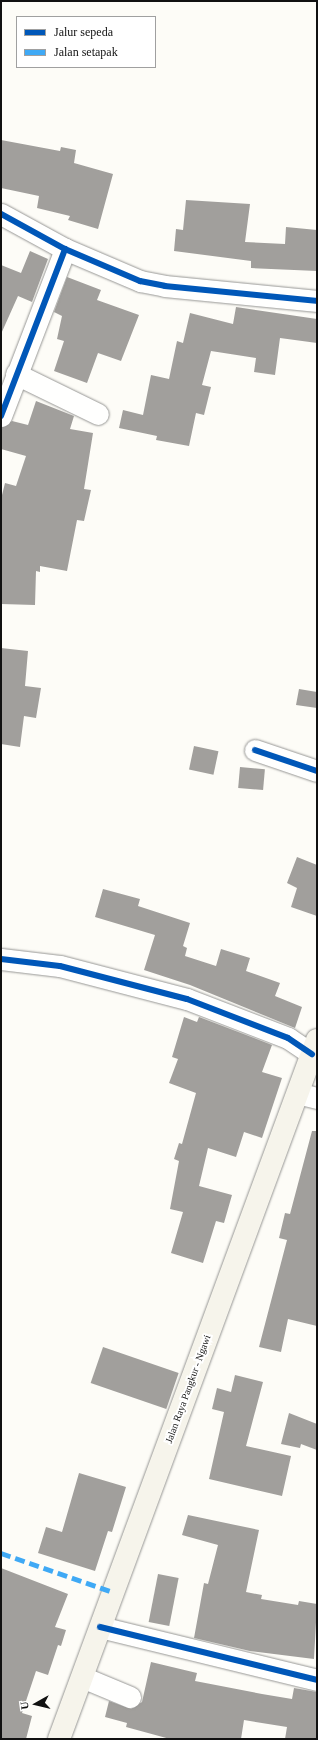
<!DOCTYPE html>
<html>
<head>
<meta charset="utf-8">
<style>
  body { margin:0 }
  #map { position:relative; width:318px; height:1740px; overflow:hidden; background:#fdfcf7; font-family:"Times New Roman",serif }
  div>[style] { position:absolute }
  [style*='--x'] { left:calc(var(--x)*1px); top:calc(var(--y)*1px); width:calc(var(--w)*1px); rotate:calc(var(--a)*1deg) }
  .building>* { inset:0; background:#a19f9c; transform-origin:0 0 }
  .roads { filter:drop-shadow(0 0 1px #979795) drop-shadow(0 0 1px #979795) }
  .street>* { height:21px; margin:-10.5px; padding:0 10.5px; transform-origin:10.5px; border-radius:10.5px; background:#fffffe }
  .secondary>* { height:22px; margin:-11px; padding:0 11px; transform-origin:11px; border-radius:11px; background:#f6f4eb }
  .quiet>* { height:5px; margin-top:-2.5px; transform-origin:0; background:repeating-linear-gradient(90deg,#3fa9f5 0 10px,transparent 0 15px) }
  .cycleway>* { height:6px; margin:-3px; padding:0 3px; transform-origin:3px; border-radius:3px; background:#0057b8 }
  span { translate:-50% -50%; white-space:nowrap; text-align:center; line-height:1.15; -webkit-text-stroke:4px #fff; paint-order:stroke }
  .street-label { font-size:10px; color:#111 }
  .frame { position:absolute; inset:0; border:2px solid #111; pointer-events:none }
  .legend { position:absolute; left:16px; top:16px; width:140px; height:52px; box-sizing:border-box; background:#fff; border:1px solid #a0a0a0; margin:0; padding:5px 7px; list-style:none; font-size:12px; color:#111 }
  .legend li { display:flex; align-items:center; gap:8px; height:20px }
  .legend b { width:20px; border:1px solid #a0a0a0 }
  .north { position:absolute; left:16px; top:1684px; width:40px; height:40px; -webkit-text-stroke:3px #fff; paint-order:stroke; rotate:262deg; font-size:11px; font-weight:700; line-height:16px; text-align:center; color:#111 }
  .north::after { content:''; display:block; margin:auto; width:14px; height:18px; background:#111; clip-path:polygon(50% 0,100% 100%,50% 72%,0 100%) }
</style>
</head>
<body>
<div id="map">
  <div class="building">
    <div style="clip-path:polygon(1px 140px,60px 151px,61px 147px,76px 150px,74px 163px,113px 174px,98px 229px,68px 220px,70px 216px,37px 208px,39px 196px,1px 188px)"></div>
    <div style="clip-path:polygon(186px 200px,250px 204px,245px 242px,285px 244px,286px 227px,317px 230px,317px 271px,251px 268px,251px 261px,174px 251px,176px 229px,183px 230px)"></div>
    <div style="clip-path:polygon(30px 251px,48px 259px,32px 302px,18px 296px,1px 334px,1px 265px,21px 273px)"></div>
    <div style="clip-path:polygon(67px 277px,101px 290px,97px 300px,139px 315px,121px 361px,98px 353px,87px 383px,54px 371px,64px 341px,57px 339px,62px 316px,54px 312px)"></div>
    <div style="clip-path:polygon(236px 307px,317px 319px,317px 343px,280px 338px,275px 375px,254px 372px,256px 358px,211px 351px,202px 385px,211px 387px,204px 415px,196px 413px,189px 446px,156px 440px,157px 436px,119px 428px,123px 410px,143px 415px,151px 375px,169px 379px,177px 341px,183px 343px,190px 313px,233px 324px)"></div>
    <div style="clip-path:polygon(36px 401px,74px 416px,70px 429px,93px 433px,84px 489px,91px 490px,84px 521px,77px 520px,67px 571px,40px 566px,40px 572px,36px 571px,35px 605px,1px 604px,1px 499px,5px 483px,16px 486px,26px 456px,1px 449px,1px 428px,12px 421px,28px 425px)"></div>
    <div style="clip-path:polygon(1px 648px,28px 651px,25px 686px,41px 688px,36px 718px,24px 716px,20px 747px,1px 744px)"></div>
    <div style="clip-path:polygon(299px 689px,317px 692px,317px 708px,296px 705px)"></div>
    <div style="left:194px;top:746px;width:25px;height:24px;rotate:12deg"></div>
    <div style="left:240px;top:767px;width:25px;height:21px;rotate:5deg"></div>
    <div style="clip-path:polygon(297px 857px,317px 865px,317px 916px,291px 907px,297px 888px,287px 883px)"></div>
    <div style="clip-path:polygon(103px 889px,140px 899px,138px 906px,190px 923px,183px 946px,187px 948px,185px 956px,216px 966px,221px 949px,250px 958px,246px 971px,280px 983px,275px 996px,302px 1007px,295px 1028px,190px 985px,144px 970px,155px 935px,95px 917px)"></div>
    <div style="clip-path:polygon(184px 1017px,197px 1022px,199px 1017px,272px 1045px,262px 1072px,282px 1078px,262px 1138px,244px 1132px,236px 1157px,208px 1148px,199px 1186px,232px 1195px,224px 1223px,216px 1221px,203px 1263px,171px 1253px,183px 1212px,170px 1209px,179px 1161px,174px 1159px,179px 1143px,182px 1144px,196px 1093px,169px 1083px,178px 1059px,172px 1057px)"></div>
    <div style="clip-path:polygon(312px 1131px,317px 1131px,317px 1326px,288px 1319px,281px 1352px,259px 1347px,287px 1240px,279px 1238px,285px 1213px,290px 1214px)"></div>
    <div style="left:103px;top:1347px;width:80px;height:38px;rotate:19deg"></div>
    <div style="clip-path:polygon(235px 1375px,263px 1382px,246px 1446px,291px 1456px,282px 1496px,209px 1479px,224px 1412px,212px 1409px,217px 1388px,231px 1392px)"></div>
    <div style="clip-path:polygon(289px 1413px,317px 1424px,317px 1450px,301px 1444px,300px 1448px,281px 1444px)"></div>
    <div style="clip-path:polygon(79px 1473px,126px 1487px,112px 1532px,108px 1531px,95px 1571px,38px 1553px,46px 1527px,62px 1532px)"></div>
    <div style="clip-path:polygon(188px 1515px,259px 1530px,246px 1592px,262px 1595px,261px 1599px,298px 1605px,299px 1601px,317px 1604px,314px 1659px,250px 1651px,194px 1638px,204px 1583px,208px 1584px,218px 1545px,182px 1535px)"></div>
    <div style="clip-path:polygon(1px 1568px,68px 1594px,55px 1627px,66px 1630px,61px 1646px,58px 1645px,48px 1675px,36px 1671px,22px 1713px,32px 1716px,26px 1739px,1px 1739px)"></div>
    <div style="left:158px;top:1574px;width:21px;height:49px;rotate:11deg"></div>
    <div style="clip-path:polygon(151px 1662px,197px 1673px,195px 1681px,262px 1694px,292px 1699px,294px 1688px,317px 1692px,316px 1739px,285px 1739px,287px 1727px,244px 1720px,241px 1739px,170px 1739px,126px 1727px,127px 1723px,105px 1717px,109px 1701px,131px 1709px,142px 1702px)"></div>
  </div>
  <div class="roads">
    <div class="street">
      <div style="--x:1;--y:214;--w:73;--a:28.7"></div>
      <div style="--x:65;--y:249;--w:82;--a:23.1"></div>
      <div style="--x:140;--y:281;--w:25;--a:11"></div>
      <div style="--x:165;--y:286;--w:153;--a:5.6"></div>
      <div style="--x:16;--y:374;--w:91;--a:26"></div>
      <div style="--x:1;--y:416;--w:179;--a:-69"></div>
      <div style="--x:255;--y:750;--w:65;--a:18.7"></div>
      <div style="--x:1;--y:959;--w:59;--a:6.8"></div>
      <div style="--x:60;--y:966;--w:131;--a:14.6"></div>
      <div style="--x:187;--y:999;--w:108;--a:21.1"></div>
      <div style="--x:288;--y:1038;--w:29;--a:34"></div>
      <div style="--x:297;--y:1093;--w:21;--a:14"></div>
      <div style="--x:100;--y:1627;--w:223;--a:13.7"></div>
      <div style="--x:82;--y:1677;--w:52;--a:22.6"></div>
    </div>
    <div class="secondary">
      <div style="--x:59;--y:1739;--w:745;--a:-69.74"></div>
    </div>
  </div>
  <div class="quiet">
    <div style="--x:1;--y:1553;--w:119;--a:19.2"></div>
  </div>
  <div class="cycleway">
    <div style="--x:1;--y:214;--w:73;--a:28.7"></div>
    <div style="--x:65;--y:249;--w:82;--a:23.1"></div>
    <div style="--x:140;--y:281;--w:25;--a:11"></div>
    <div style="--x:165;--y:286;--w:153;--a:5.6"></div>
    <div style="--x:1;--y:416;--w:179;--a:-69"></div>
    <div style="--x:255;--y:750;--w:65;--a:18.7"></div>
    <div style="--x:1;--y:959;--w:59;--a:6.8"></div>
    <div style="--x:60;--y:966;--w:131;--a:14.6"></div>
    <div style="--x:187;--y:999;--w:108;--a:21.1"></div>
    <div style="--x:288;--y:1038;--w:29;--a:34"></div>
    <div style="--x:100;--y:1627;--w:223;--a:13.7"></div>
  </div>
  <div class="street-label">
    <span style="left:188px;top:1389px;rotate:-70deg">Jalan Raya Pangkur - Ngawi</span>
  </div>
  <div class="frame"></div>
  <ul class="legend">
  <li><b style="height:5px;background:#0057b8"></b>Jalur sepeda</li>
  <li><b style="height:5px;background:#3fa9f5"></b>Jalan setapak</li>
  </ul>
  <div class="north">U</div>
</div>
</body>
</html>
